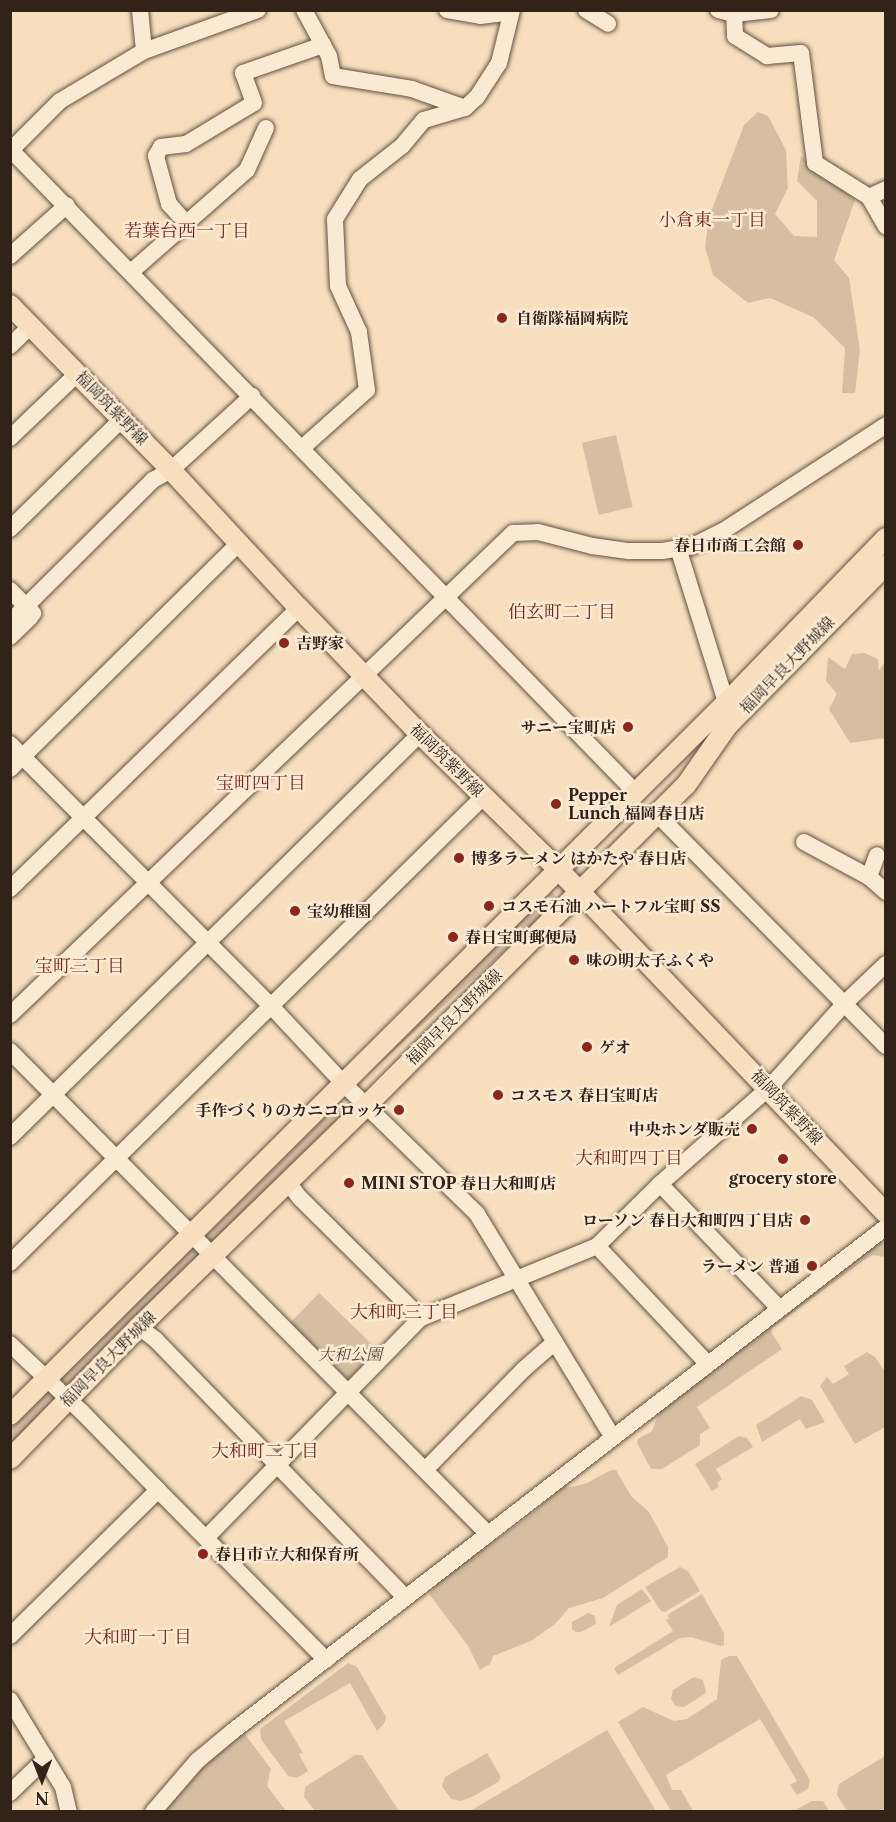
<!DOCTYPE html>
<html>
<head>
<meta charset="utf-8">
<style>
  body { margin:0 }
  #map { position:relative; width:896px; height:1822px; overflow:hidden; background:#f7dfbd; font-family:"Libre Caslon Text","Noto Serif JP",serif }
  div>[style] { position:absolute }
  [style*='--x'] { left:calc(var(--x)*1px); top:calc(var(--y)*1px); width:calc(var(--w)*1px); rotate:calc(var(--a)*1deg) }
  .green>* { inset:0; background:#d6bfa1; transform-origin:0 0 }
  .roads { filter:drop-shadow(0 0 2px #635141) drop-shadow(0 0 2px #635141) }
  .minor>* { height:16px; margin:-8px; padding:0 8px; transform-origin:8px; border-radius:8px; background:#faead4 }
  .major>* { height:20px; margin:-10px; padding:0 10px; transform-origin:10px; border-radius:10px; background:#f7dfbd }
  .dots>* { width:16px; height:16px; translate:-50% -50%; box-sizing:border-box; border:3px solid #faead4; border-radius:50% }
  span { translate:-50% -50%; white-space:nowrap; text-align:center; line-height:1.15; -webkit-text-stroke:5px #faead4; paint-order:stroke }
  .poi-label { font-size:16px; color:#322218; font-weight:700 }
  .left { translate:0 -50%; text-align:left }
  .right { translate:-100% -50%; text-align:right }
  .street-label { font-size:16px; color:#322218 }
  .park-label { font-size:16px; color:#5b493a; font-style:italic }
  .neighbourhood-label { font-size:18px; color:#7a1f14 }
  .frame { position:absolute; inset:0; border:12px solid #322218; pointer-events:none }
  .north { position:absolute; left:12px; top:1750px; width:60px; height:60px; -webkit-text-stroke:4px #faead4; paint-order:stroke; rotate:180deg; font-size:16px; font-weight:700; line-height:24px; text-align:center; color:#322218 }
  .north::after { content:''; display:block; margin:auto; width:21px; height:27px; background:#322218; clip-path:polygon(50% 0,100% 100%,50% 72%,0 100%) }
</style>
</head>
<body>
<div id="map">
  <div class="green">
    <div style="clip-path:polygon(758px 112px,768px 116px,786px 150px,788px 188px,775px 214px,794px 236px,817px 237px,817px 201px,797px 181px,801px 156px,855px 200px,834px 260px,849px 278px,860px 350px,855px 393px,842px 393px,845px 348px,813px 317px,770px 298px,748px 303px,713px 275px,705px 247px,709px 217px,744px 125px)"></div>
    <div style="left:616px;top:435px;width:74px;height:35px;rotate:77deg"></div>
    <div style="clip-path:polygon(864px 653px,878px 659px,879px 671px,885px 661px,885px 738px,850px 743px,829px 709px,837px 694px,826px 681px,828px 657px,845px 669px,852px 654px)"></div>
    <div style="left:552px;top:892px;width:12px;height:272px;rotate:48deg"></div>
    <div style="left:340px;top:1102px;width:11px;height:190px;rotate:45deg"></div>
    <div style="clip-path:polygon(879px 1242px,885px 1243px,885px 1257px,873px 1255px,866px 1259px,772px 1328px,771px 1332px,782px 1349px,697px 1407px,710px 1428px,700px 1434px,700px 1445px,662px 1469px,651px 1469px,637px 1443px,638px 1439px,652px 1431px,661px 1407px)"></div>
    <div style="left:195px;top:1245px;width:11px;height:190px;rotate:45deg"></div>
    <div style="left:319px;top:1293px;width:86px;height:42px;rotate:44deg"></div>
    <div style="clip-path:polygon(867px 1352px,875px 1357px,883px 1369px,885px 1368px,885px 1427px,855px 1444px,820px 1386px,827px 1377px,833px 1384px,849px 1374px,844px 1366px)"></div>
    <div style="clip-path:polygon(51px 1387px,59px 1395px,11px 1445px,11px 1429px)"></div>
    <div style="clip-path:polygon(801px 1396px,812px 1400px,825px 1422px,806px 1429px,800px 1419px,762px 1442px,756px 1425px)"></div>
    <div style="clip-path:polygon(739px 1436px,747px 1438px,753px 1447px,716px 1469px,722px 1479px,717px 1483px,719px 1487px,712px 1491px,695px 1464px)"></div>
    <div style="clip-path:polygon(611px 1470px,616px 1470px,631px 1496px,649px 1512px,668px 1547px,668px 1557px,603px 1598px,569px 1608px,555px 1624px,531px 1641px,493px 1656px,490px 1664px,480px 1670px,468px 1646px,429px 1594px,444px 1576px,521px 1522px,564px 1486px,571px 1487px,587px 1483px)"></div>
    <div style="clip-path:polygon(680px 1567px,688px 1571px,700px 1591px,665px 1612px,661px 1611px,645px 1587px)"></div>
    <div style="clip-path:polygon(642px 1589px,651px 1601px,609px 1627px,617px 1605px)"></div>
    <div style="clip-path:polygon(702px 1594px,724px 1633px,724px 1645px,721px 1646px,691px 1637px,680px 1638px,618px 1675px,614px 1668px,673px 1631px,666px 1620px,669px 1618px,667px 1615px)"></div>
    <div style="clip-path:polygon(588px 1613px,595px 1616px,596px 1624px,581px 1632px,576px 1632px,572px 1629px,572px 1622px)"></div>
    <div style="clip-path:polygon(729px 1656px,737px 1656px,810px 1780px,808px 1789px,797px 1795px,790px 1785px,797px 1781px,760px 1719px,666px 1775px,672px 1790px,681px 1790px,693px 1811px,671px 1811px,618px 1722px,643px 1707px,674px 1721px,687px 1719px,717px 1699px,721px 1660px)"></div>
    <div style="clip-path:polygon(348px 1663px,357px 1667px,386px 1717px,384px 1724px,377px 1731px,350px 1683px,284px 1721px,303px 1753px,299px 1754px,308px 1771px,297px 1778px,288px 1776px,261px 1739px,260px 1729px)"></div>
    <div style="clip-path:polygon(694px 1677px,703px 1680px,706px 1693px,684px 1707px,676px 1706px,671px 1699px,673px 1690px)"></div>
    <div style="clip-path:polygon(242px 1730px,271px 1769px,267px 1786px,286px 1811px,160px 1812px,198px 1768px)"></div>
    <div style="clip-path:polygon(607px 1730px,656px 1811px,470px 1811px)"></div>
    <div style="clip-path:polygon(487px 1753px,501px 1777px,498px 1782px,472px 1797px,461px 1801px,451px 1799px,442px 1786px,445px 1777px)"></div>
    <div style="clip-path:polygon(355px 1755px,362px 1755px,399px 1811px,315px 1811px,304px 1797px,305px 1787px)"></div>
    <div style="clip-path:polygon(885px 1756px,885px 1811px,847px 1811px,837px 1795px,839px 1784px)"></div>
    <div style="clip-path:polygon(812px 1801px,823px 1801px,829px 1811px,793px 1811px)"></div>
  </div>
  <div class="roads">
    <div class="minor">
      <div style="--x:140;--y:10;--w:41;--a:84.4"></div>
      <div style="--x:304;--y:10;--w:52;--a:61.5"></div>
      <div style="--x:329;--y:56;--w:20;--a:79"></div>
      <div style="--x:333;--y:76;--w:80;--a:9.3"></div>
      <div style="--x:412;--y:89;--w:56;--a:19.7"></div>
      <div style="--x:447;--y:10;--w:34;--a:10"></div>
      <div style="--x:480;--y:16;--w:31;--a:-7"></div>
      <div style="--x:586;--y:10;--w:26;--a:32"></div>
      <div style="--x:718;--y:10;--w:16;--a:14"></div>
      <div style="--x:734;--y:14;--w:37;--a:-6"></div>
      <div style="--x:734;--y:14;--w:22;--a:87"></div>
      <div style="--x:735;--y:36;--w:38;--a:32"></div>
      <div style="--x:767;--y:56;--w:34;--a:-5"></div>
      <div style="--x:801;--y:53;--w:111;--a:82.7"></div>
      <div style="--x:815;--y:163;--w:64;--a:32.2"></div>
      <div style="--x:869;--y:197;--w:34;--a:60"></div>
      <div style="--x:10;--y:149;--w:897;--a:45.81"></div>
      <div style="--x:11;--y:150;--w:69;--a:-45"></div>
      <div style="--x:60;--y:101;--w:98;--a:-30.8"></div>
      <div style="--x:144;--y:51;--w:121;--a:-19.8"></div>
      <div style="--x:869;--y:197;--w:19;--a:-25"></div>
      <div style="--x:187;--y:224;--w:27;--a:-132"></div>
      <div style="--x:169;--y:204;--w:50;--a:-105.2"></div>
      <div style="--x:156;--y:156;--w:10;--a:-61"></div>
      <div style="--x:161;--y:147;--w:25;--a:-7"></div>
      <div style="--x:186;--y:144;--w:79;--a:-31.1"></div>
      <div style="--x:254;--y:103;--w:32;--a:-110"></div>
      <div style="--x:243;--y:73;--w:85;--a:-19.3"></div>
      <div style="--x:10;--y:256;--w:76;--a:-41.8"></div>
      <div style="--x:131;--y:272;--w:154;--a:-41.3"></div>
      <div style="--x:247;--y:170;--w:46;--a:-65.7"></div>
      <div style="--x:10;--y:346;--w:29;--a:-44"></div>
      <div style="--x:10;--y:438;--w:94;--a:-43.7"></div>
      <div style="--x:302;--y:448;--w:87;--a:-41.7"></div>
      <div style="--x:367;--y:390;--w:59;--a:-97.9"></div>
      <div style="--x:359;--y:332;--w:51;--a:-114.5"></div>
      <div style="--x:338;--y:286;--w:67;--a:-92.6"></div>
      <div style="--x:335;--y:219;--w:47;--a:-58"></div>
      <div style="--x:360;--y:179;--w:53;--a:-38.2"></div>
      <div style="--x:402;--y:146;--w:34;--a:-50"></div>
      <div style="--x:424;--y:120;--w:43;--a:-16.3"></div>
      <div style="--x:465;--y:108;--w:16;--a:-43"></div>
      <div style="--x:477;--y:97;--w:40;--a:-57.1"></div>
      <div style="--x:499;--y:63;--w:55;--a:-76.2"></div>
      <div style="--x:10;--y:529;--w:157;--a:-44.5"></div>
      <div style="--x:678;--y:548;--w:172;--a:72.7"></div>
      <div style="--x:10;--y:590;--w:33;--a:45"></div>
      <div style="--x:10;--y:622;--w:202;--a:-44.8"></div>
      <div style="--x:153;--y:480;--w:21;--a:-29"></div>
      <div style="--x:171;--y:470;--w:110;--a:-42.4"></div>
      <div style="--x:10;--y:637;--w:28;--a:-44"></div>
      <div style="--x:10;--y:744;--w:370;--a:45.1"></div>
      <div style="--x:271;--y:1006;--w:107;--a:46.9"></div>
      <div style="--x:344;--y:1084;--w:186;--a:44.3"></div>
      <div style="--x:477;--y:1214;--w:260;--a:58.7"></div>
      <div style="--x:10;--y:769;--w:322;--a:-44.6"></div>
      <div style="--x:657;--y:814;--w:326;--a:45.4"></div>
      <div style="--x:804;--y:842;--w:74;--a:28.3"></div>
      <div style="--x:869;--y:877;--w:23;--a:41"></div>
      <div style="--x:869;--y:877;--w:23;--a:-70"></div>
      <div style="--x:10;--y:889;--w:403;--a:-44.2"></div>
      <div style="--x:10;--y:1015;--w:697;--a:-43.78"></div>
      <div style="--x:513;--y:533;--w:25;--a:-2"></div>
      <div style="--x:538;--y:532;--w:56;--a:14.5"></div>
      <div style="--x:592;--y:546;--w:37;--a:8"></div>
      <div style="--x:629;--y:551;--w:33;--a:0"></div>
      <div style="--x:662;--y:551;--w:31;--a:-9"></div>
      <div style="--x:693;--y:546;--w:34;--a:-27"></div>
      <div style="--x:723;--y:531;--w:194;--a:-33"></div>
      <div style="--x:10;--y:1051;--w:678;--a:45.3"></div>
      <div style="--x:10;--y:1137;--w:575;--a:-44.51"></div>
      <div style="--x:287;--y:1181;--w:21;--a:53"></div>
      <div style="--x:300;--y:1198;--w:170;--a:44.8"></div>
      <div style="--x:660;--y:1184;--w:172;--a:46.2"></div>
      <div style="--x:597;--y:1246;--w:162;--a:46.8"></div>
      <div style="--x:10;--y:1263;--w:664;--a:-44.57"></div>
      <div style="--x:139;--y:1327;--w:20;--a:37"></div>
      <div style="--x:155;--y:1339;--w:358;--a:45.9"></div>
      <div style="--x:10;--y:1344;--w:99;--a:43.4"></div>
      <div style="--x:82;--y:1412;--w:109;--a:45.7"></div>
      <div style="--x:426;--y:1469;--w:140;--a:-45.6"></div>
      <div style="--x:524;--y:1369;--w:41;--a:-41.1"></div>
      <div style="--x:207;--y:1537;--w:306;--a:-45.7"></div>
      <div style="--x:421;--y:1318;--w:190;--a:-22.2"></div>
      <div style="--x:597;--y:1246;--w:88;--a:-44.5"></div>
      <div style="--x:660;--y:1184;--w:145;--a:-41.4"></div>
      <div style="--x:769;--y:1088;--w:113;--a:-48.2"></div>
      <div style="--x:844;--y:1004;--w:58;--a:-43.6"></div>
      <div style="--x:10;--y:1636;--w:208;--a:-44.6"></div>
      <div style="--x:158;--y:1490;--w:239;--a:45.3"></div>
      <div style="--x:10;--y:1700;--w:102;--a:58.7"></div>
      <div style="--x:63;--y:1787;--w:26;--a:77"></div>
      <div style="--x:10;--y:1793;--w:50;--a:-44.2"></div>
      <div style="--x:153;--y:1812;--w:67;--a:-49.2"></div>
      <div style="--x:197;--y:1761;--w:47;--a:-39.8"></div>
      <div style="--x:233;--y:1731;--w:825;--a:-37.66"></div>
    </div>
    <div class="major">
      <div style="--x:10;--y:305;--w:231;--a:45.7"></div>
      <div style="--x:171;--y:470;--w:188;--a:47.2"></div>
      <div style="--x:299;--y:608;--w:175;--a:46.2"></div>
      <div style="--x:420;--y:734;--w:193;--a:44.4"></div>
      <div style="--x:558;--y:869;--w:475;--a:46.4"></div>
      <div style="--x:10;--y:1415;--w:1013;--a:-44.84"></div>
      <div style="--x:728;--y:701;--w:227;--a:-45.9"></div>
      <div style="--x:10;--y:1459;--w:185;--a:-45.7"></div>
      <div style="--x:139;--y:1327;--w:317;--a:-44.2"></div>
      <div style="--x:366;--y:1106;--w:453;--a:-45.1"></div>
      <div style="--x:686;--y:785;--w:73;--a:-55"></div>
      <div style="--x:728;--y:725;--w:225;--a:-45.4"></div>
    </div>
  </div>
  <div class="dots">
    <div style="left:502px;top:318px;background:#8f2418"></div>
    <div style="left:798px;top:545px;background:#8f2418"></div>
    <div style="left:284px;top:643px;background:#8f2418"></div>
    <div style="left:628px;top:727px;background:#8f2418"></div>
    <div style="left:556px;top:804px;background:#8f2418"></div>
    <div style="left:459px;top:858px;background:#8f2418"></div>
    <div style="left:489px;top:906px;background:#8f2418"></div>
    <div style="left:295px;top:911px;background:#8f2418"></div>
    <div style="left:453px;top:937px;background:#8f2418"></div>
    <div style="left:574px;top:960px;background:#8f2418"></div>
    <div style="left:587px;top:1047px;background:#8f2418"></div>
    <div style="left:498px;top:1095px;background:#8f2418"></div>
    <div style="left:399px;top:1110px;background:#8f2418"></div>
    <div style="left:752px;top:1129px;background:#8f2418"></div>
    <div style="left:783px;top:1159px;background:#8f2418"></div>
    <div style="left:349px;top:1183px;background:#8f2418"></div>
    <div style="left:805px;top:1220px;background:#8f2418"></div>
    <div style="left:812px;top:1266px;background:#8f2418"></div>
    <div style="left:203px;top:1554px;background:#8f2418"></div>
  </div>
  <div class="poi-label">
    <span class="left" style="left:516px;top:318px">自衛隊福岡病院</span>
    <span class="right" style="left:786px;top:545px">春日市商工会館</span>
    <span class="left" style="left:296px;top:643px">吉野家</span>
    <span class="right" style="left:616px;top:727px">サニー宝町店</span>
    <span class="left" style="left:568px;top:804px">Pepper<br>Lunch 福岡春日店</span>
    <span class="left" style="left:471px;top:858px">博多ラーメン はかたや 春日店</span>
    <span class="left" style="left:501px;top:906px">コスモ石油 ハートフル宝町 SS</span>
    <span class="left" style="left:307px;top:911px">宝幼稚園</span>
    <span class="left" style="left:465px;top:937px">春日宝町郵便局</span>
    <span class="left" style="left:586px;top:960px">味の明太子ふくや</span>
    <span class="left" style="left:599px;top:1047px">ゲオ</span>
    <span class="left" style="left:510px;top:1095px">コスモス 春日宝町店</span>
    <span class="right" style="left:387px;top:1110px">手作づくりのカニコロッケ</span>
    <span class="right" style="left:740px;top:1129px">中央ホンダ販売</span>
    <span style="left:783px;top:1178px">grocery store</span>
    <span class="left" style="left:361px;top:1183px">MINI STOP 春日大和町店</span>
    <span class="right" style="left:793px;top:1220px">ローソン 春日大和町四丁目店</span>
    <span class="right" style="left:800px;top:1266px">ラーメン 普通</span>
    <span class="left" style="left:215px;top:1554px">春日市立大和保育所</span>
  </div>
  <div class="street-label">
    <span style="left:112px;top:408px;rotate:46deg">福岡筑紫野線</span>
    <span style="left:787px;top:665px;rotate:-46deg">福岡早良大野城線</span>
    <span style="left:447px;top:760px;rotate:45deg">福岡筑紫野線</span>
    <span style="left:454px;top:1017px;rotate:-45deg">福岡早良大野城線</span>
    <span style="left:787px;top:1107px;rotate:47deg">福岡筑紫野線</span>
    <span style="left:108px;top:1359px;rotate:-45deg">福岡早良大野城線</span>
  </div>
  <div class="park-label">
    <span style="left:350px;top:1354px">大和公園</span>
  </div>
  <div class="neighbourhood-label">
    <span style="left:712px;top:220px">小倉東一丁目</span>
    <span style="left:187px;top:231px">若葉台西一丁目</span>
    <span style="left:562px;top:612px">伯玄町二丁目</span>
    <span style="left:261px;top:783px">宝町四丁目</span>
    <span style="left:80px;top:966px">宝町三丁目</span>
    <span style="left:629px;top:1158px">大和町四丁目</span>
    <span style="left:404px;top:1312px">大和町三丁目</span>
    <span style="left:265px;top:1451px">大和町二丁目</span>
    <span style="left:138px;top:1637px">大和町一丁目</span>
  </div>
  <div class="frame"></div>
  <div class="north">N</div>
</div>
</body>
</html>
